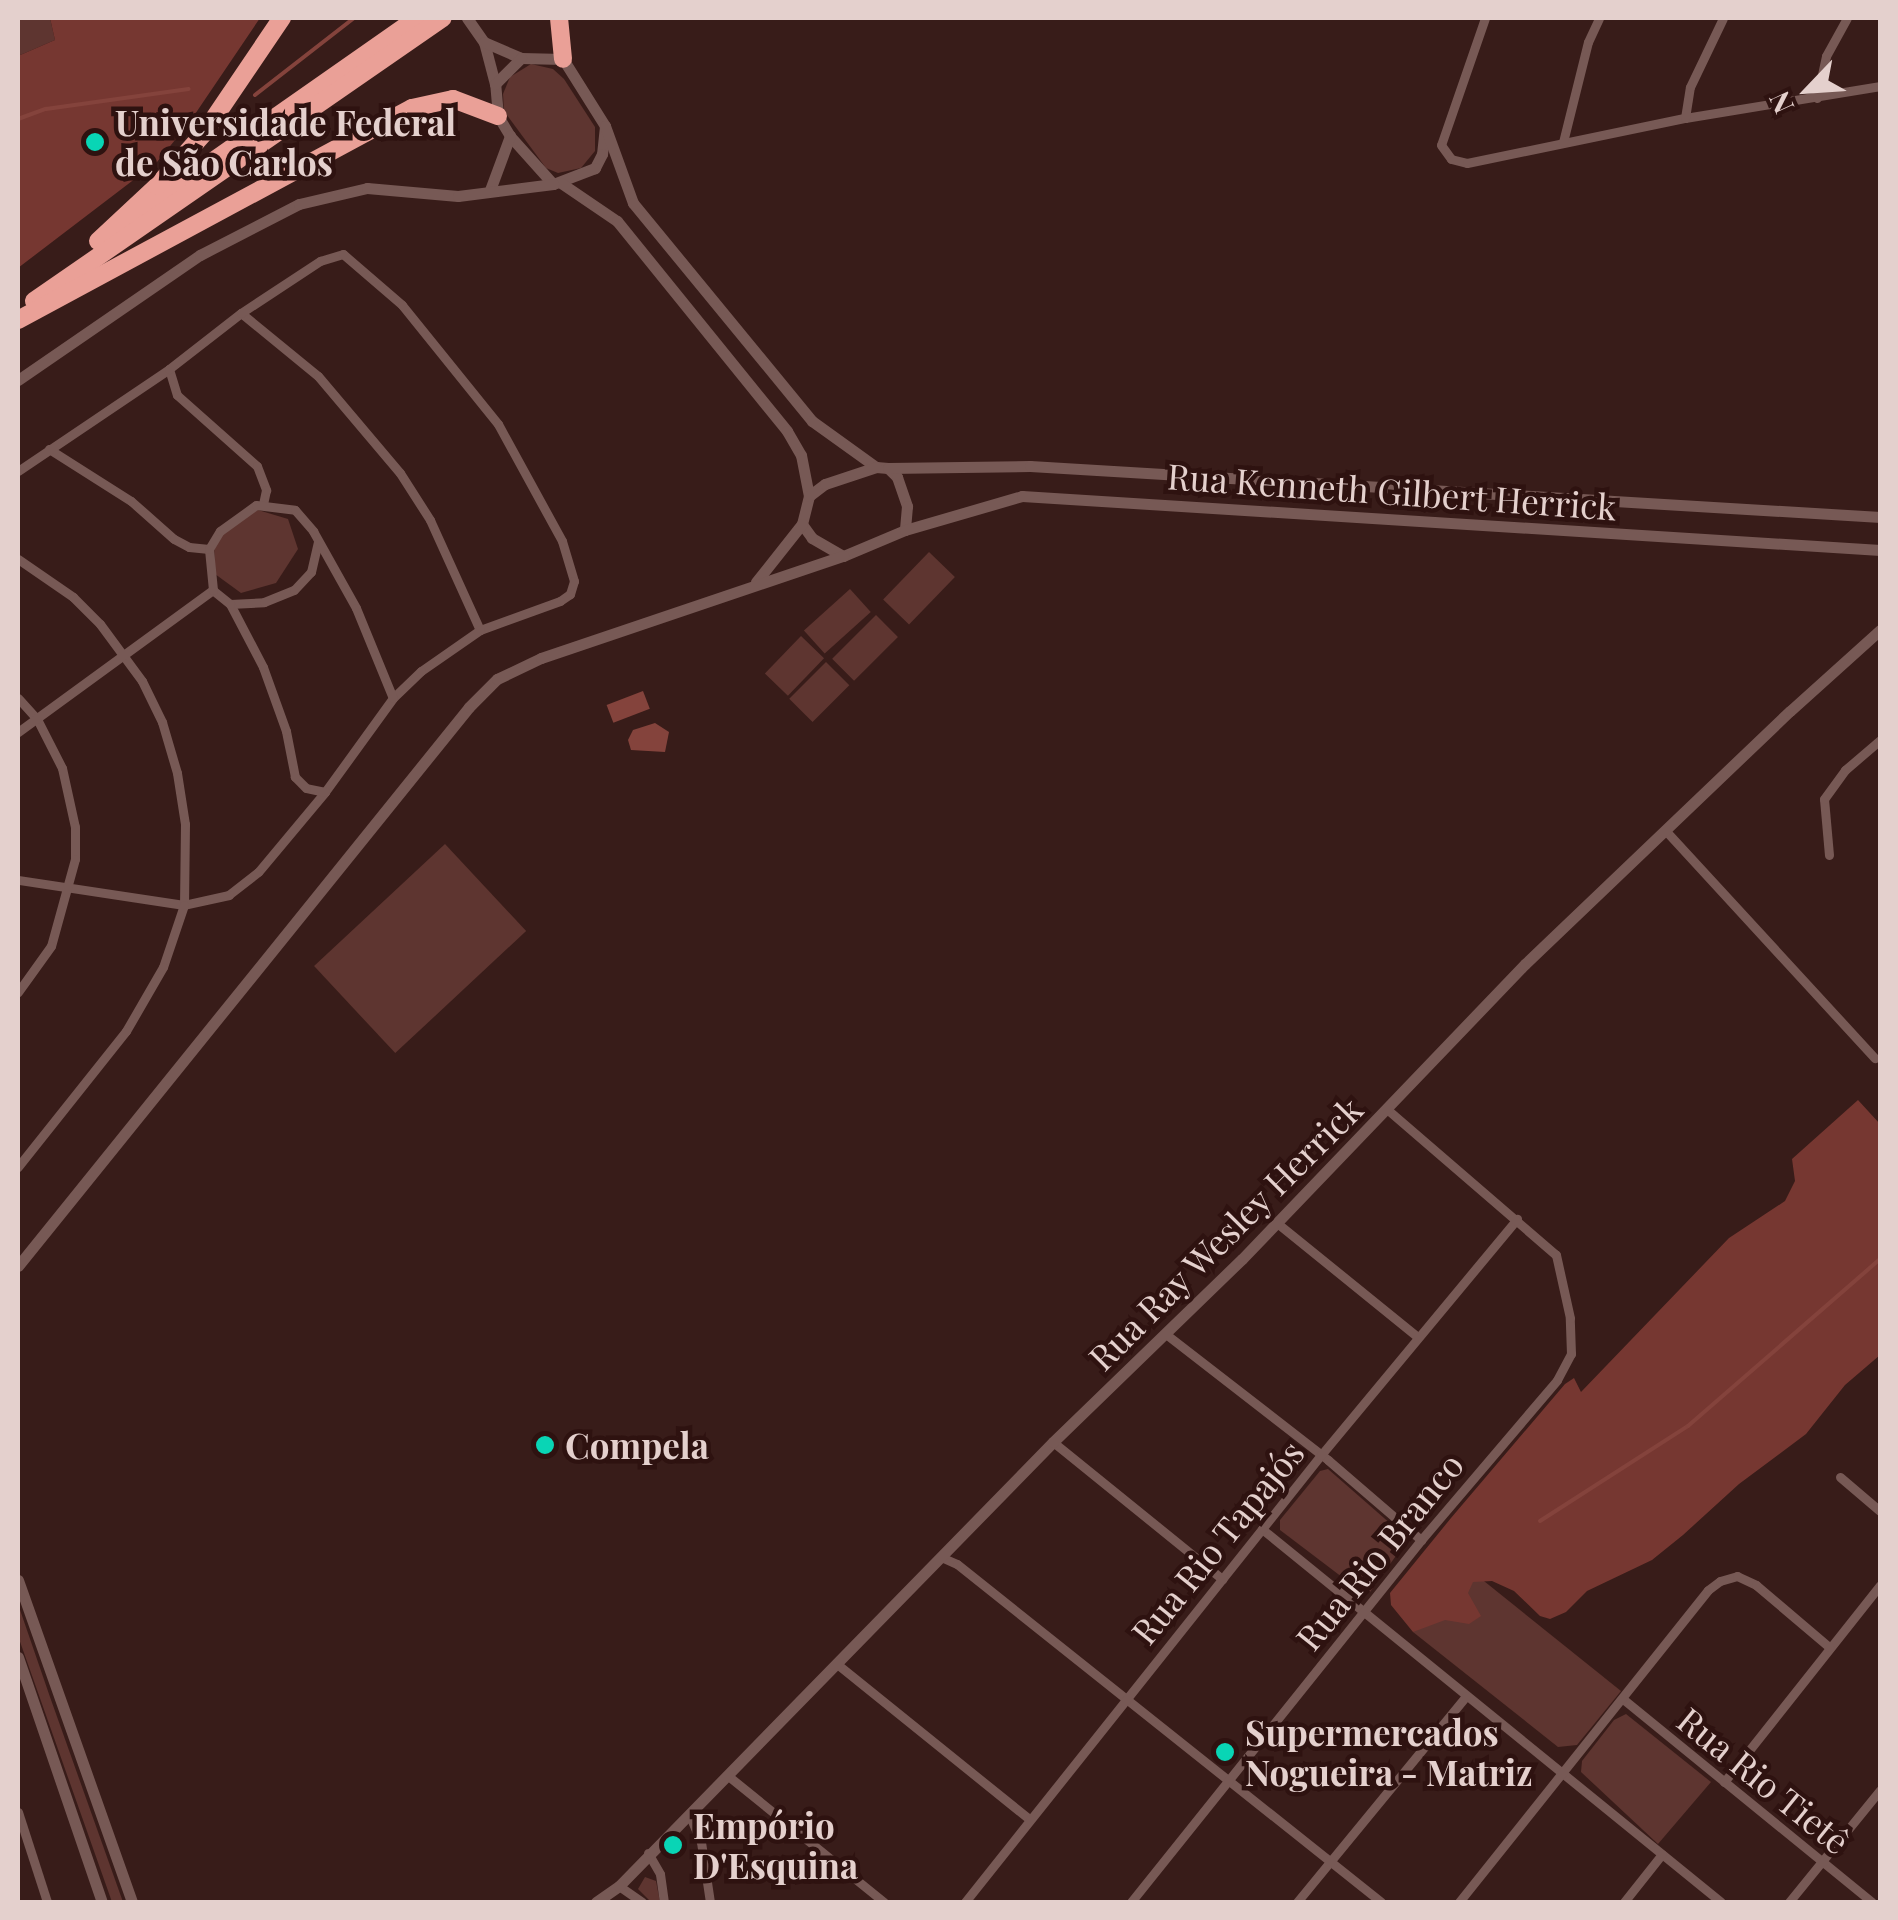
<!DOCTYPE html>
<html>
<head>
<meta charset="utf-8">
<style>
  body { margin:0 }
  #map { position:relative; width:1898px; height:1920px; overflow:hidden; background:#381c19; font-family:"Playfair Display",serif }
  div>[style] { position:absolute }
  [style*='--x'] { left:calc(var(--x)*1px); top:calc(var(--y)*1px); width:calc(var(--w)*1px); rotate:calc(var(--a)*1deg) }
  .green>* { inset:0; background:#5e3530; transform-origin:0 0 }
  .forest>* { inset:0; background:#763731 }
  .water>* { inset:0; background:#84433c; transform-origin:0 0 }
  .stream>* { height:4px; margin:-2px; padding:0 2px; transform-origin:2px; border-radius:2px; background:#84433c }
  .minor>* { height:9px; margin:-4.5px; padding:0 4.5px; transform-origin:4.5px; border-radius:4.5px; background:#775955 }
  .tertiary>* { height:11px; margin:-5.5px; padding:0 5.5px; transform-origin:5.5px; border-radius:5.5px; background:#775955 }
  .motorway>* { height:18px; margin:-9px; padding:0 9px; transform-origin:9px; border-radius:9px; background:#eaa097 }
  .dots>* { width:28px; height:28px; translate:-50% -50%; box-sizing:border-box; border:5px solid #2e1210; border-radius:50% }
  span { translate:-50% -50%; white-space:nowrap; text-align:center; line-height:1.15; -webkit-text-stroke:9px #2e1210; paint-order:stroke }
  .poi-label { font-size:35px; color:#e4d0cd; font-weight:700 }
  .left { translate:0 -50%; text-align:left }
  .street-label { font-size:35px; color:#e4d0cd }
  .frame { position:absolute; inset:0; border:20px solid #e4d0cd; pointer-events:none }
  .north { position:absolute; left:1758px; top:40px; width:100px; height:100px; -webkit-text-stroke:8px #2e1210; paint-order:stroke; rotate:245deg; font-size:28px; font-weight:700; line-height:40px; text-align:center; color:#e4d0cd }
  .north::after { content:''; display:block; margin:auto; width:35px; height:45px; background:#e4d0cd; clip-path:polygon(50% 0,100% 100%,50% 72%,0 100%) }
</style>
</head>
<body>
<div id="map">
  <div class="green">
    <div style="clip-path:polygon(18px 18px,50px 18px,55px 40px,18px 56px)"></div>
    <div style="clip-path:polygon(531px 64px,553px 69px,564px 79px,595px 127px,595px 151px,581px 168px,558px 173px,546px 168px,504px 111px,503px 94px,510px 77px)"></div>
    <div style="clip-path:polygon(258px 510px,288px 519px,298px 549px,276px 583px,241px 593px,215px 574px,214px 542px,232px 522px)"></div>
    <div style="left:929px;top:552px;width:36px;height:66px;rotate:44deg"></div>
    <div style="left:850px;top:589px;width:31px;height:62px;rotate:48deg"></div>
    <div style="left:876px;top:615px;width:31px;height:62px;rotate:45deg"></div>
    <div style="left:801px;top:636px;width:32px;height:52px;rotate:44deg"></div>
    <div style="left:826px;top:662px;width:33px;height:52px;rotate:45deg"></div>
    <div style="left:445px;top:844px;width:119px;height:179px;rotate:47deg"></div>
    <div style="clip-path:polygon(1328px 1469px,1408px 1539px,1370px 1592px,1363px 1593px,1280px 1530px,1280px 1520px,1320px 1471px)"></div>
    <div style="clip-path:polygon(1464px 1565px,1621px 1691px,1577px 1745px,1558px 1747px,1413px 1632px)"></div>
    <div style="clip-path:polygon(18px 1604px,50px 1697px,123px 1902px,112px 1902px,18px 1636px)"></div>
    <div style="clip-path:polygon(1626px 1714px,1711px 1782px,1658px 1844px,1581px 1772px,1582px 1761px,1614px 1720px)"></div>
    <div style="clip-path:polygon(645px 1877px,656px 1881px,660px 1902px,651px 1902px,638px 1889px)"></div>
  </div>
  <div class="forest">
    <div style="clip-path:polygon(50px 18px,260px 18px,189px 123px,157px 162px,18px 268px,18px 56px,55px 40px)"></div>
    <div style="clip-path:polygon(1858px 1100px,1880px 1124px,1880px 1355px,1845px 1385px,1806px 1434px,1739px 1484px,1683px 1535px,1652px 1560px,1587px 1591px,1566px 1612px,1550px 1619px,1540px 1616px,1514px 1591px,1492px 1581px,1473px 1582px,1468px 1593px,1481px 1616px,1469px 1624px,1445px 1620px,1413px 1632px,1391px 1605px,1390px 1593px,1451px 1518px,1565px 1384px,1574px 1378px,1581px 1392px,1729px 1238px,1785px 1201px,1795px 1181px,1792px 1159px)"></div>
  </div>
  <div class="water">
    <div style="left:643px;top:691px;width:19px;height:39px;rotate:69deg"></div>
    <div style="clip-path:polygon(655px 723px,669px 732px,665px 752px,631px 750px,628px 740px,633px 730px)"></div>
  </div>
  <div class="stream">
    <div style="--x:255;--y:95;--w:125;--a:-37.9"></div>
    <div style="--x:18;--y:119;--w:30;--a:-20"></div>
    <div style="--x:46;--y:109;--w:144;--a:-8"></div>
    <div style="--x:1540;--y:1521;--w:176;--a:-32.7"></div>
    <div style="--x:1688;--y:1426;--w:254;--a:-41"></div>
  </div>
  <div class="minor">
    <div style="--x:1485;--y:18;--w:134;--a:109.1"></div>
    <div style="--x:1441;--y:145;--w:17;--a:54"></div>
    <div style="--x:1451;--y:159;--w:16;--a:14"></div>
    <div style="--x:1467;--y:163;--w:223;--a:-11.7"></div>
    <div style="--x:1685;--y:118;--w:198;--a:-9.3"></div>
    <div style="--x:1817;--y:98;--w:43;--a:-77.9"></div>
    <div style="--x:1826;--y:56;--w:43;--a:-61.1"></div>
    <div style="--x:1685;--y:118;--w:31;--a:-81"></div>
    <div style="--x:1690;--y:87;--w:76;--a:-64.4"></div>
    <div style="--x:1563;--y:142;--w:103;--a:-76"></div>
    <div style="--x:1588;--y:42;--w:26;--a:-65"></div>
    <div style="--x:241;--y:313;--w:99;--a:39.3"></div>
    <div style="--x:318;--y:376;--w:127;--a:49.8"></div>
    <div style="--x:400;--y:473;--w:56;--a:57.4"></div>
    <div style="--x:430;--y:520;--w:121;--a:65.6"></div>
    <div style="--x:169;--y:369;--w:27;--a:73"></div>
    <div style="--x:177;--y:395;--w:107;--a:41.6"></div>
    <div style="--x:257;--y:466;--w:26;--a:69"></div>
    <div style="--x:266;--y:490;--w:14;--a:102"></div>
    <div style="--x:49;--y:449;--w:97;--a:32.4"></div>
    <div style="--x:131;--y:501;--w:57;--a:41.5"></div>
    <div style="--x:174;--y:539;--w:17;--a:28"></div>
    <div style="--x:189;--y:547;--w:20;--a:6"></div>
    <div style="--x:18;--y:471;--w:182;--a:-34"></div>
    <div style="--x:169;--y:369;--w:91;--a:-37.9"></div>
    <div style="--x:241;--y:313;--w:95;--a:-33.4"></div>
    <div style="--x:320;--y:261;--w:24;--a:-17"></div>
    <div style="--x:343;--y:254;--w:78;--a:40.8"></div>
    <div style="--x:402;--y:305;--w:153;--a:51.1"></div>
    <div style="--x:498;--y:424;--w:133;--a:61.3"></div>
    <div style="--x:562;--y:541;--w:42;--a:73.3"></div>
    <div style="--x:574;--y:581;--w:14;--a:107"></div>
    <div style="--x:570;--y:594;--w:12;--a:145"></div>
    <div style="--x:560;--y:601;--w:85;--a:160.1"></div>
    <div style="--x:480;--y:630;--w:72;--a:145.2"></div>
    <div style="--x:421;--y:671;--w:39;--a:136"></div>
    <div style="--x:393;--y:698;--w:116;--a:125.9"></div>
    <div style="--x:325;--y:792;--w:104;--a:129.9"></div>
    <div style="--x:258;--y:872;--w:37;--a:142"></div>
    <div style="--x:229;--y:895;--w:46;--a:167.5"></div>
    <div style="--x:184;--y:905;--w:168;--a:-171.4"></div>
    <div style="--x:18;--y:559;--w:67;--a:34.6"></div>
    <div style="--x:73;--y:597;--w:38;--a:45"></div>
    <div style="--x:100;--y:624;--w:71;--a:53.6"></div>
    <div style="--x:142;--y:681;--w:46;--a:64"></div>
    <div style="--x:162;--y:722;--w:53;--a:73.6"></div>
    <div style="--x:177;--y:773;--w:52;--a:81.1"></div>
    <div style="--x:185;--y:824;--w:81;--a:90.7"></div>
    <div style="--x:184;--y:905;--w:65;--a:108.7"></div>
    <div style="--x:163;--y:967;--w:74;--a:120"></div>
    <div style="--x:126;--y:1031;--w:174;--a:128.5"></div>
    <div style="--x:230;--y:604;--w:34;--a:-3"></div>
    <div style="--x:264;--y:602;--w:32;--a:-22"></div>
    <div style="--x:294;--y:590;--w:25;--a:-47"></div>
    <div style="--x:311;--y:572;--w:31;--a:-77"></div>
    <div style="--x:18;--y:698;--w:28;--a:48"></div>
    <div style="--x:37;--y:719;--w:55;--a:63"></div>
    <div style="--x:62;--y:768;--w:60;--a:77.6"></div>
    <div style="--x:75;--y:827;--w:32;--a:90"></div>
    <div style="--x:75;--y:859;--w:90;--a:105.4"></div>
    <div style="--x:51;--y:946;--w:57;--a:125.7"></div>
    <div style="--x:18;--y:732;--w:241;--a:-36.1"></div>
    <div style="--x:325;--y:792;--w:19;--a:-168"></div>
    <div style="--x:306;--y:788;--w:16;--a:-135"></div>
    <div style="--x:295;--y:777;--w:47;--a:-101.1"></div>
    <div style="--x:286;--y:731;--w:68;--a:-109.8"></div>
    <div style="--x:263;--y:667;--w:71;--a:-117.6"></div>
    <div style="--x:230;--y:604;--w:22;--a:-141"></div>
    <div style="--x:213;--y:590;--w:41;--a:-95.6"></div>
    <div style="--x:209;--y:549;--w:21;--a:-59"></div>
    <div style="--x:220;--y:531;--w:44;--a:-35.8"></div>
    <div style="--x:256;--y:505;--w:39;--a:7"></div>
    <div style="--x:295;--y:510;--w:28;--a:49"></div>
    <div style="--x:313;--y:531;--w:88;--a:60.8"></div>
    <div style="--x:356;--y:608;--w:97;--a:67.7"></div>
    <div style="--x:1665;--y:830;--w:310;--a:47.4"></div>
    <div style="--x:1829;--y:855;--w:56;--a:-95.1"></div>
    <div style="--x:1824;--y:799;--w:36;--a:-54"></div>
    <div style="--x:1845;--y:770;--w:46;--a:-40.6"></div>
    <div style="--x:1277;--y:1223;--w:181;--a:39"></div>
    <div style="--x:1167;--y:1335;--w:204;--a:37.8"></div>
    <div style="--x:1328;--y:1460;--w:123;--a:40.7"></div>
    <div style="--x:1053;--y:1442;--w:218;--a:39"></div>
    <div style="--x:1840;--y:1477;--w:52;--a:40.4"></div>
    <div style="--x:1262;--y:1529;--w:591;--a:39.1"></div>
    <div style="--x:941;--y:1557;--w:17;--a:24"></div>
    <div style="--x:957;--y:1564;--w:542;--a:38.56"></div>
    <div style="--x:837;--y:1664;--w:247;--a:38.9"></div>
    <div style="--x:1623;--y:1699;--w:321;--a:39.2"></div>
    <div style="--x:727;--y:1775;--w:202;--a:39"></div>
    <div style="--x:1724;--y:1782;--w:251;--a:-51.6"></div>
    <div style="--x:18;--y:1812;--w:95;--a:72.1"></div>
    <div style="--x:689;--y:1814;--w:30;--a:67"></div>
    <div style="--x:701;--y:1842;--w:61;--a:81.5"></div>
    <div style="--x:648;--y:1853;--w:24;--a:60"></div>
    <div style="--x:660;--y:1874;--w:28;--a:82"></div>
    <div style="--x:619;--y:1886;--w:28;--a:35"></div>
    <div style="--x:965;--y:1902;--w:571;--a:-51.47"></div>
    <div style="--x:1321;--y:1455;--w:307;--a:-50.3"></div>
    <div style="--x:1131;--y:1902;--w:464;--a:-51.3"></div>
    <div style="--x:1421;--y:1540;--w:210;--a:-49.6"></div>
    <div style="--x:1557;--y:1380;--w:30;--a:-62"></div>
    <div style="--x:1571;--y:1354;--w:36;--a:-92"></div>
    <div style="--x:1570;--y:1318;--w:65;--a:-102.5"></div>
    <div style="--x:1556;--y:1255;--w:223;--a:-139.2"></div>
    <div style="--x:1297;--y:1902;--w:266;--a:-50.6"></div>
    <div style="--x:1459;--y:1902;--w:399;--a:-51.4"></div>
    <div style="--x:1708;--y:1590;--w:15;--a:-37"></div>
    <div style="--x:1720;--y:1581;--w:18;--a:-16"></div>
    <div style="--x:1737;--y:1576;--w:21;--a:25"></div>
    <div style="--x:1756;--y:1585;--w:96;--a:40.3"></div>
    <div style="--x:1624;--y:1902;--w:61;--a:-51.6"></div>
    <div style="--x:1789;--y:1902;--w:144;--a:-50.9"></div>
  </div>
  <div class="tertiary">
    <div style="--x:467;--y:18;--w:29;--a:55"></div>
    <div style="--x:484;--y:42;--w:43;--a:75.3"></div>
    <div style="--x:484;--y:42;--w:40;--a:23.4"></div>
    <div style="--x:521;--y:58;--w:42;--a:1.4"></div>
    <div style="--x:563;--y:59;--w:79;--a:57.9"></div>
    <div style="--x:605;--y:126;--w:28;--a:96"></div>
    <div style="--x:602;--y:154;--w:16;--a:117"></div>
    <div style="--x:595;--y:168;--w:45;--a:159.1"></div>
    <div style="--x:553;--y:184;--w:64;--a:-131.9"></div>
    <div style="--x:510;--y:136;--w:23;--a:-121"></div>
    <div style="--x:498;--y:116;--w:32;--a:-95"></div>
    <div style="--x:495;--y:84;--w:37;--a:-45"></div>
    <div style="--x:605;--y:126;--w:82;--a:70"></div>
    <div style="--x:633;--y:203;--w:282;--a:50.6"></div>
    <div style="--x:812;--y:421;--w:79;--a:35.7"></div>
    <div style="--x:561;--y:183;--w:68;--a:34.2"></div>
    <div style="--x:617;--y:221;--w:270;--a:51"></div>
    <div style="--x:787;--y:431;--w:28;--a:60"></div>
    <div style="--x:801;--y:455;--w:42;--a:79"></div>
    <div style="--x:490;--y:190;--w:58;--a:-69.7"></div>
    <div style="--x:18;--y:380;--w:221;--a:-34.5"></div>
    <div style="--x:200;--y:255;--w:111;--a:-27.3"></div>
    <div style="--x:299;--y:204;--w:70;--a:-13.2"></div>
    <div style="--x:367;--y:188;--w:91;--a:5"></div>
    <div style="--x:458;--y:196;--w:96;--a:-7.2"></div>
    <div style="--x:876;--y:467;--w:12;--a:5"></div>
    <div style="--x:888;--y:468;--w:13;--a:45"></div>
    <div style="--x:897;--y:477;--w:31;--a:71"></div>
    <div style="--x:907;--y:506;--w:24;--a:95"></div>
    <div style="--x:905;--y:530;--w:67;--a:157.2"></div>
    <div style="--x:843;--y:556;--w:36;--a:-150"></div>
    <div style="--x:812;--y:538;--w:17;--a:-126"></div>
    <div style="--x:802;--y:524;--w:29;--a:-76"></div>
    <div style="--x:809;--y:496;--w:20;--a:-37"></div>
    <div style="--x:825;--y:484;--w:54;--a:-18.4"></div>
    <div style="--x:888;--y:468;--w:142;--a:-0.8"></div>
    <div style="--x:1030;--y:466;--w:852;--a:3.43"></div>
    <div style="--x:905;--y:530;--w:122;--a:-16.2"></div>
    <div style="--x:1022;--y:496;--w:860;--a:3.6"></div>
    <div style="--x:756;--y:582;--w:74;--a:-51.6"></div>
    <div style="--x:18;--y:1266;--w:718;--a:-51.1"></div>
    <div style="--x:469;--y:707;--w:40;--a:-45"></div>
    <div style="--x:497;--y:679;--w:49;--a:-25.5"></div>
    <div style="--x:541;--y:658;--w:319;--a:-18.7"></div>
    <div style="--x:18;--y:1580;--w:342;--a:70.5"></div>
    <div style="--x:18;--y:1657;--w:259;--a:71.1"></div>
    <div style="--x:596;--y:1902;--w:28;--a:-35"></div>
    <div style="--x:619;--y:1886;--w:621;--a:-45.65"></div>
    <div style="--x:1053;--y:1442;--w:263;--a:-44.1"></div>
    <div style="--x:1242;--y:1259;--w:409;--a:-46.2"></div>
    <div style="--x:1525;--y:964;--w:366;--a:-43.7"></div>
    <div style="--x:1790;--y:711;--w:121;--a:-42"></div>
  </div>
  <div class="motorway">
    <div style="--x:559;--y:18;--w:41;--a:84.4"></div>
    <div style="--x:123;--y:224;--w:359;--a:-35"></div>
    <div style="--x:98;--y:241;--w:81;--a:-43"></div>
    <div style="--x:157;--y:186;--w:71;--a:-48.4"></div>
    <div style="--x:204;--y:133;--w:139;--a:-55.9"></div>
    <div style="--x:34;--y:301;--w:497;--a:-34.7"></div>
    <div style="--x:18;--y:320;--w:447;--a:-28.3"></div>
    <div style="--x:412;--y:108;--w:42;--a:-12.4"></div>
    <div style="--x:453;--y:99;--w:48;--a:20.7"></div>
  </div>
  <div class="dots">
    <div style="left:95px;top:142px;background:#09d5b5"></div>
    <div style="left:545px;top:1445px;background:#09d5b5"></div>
    <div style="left:1225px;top:1752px;background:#09d5b5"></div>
    <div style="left:673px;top:1845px;background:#09d5b5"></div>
  </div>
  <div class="poi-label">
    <span class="left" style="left:115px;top:142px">Universidade Federal<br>de São Carlos</span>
    <span class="left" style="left:565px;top:1445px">Compela</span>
    <span class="left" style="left:1245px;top:1752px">Supermercados<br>Nogueira - Matriz</span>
    <span class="left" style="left:693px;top:1845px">Empório<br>D'Esquina</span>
  </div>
  <div class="street-label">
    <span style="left:1392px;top:491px;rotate:4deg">Rua Kenneth Gilbert Herrick</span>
    <span style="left:1225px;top:1233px;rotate:-45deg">Rua Ray Wesley Herrick</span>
    <span style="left:1217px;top:1542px;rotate:-51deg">Rua Rio Tapajós</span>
    <span style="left:1379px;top:1551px;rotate:-51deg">Rua Rio Branco</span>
    <span style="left:1764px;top:1780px;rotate:39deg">Rua Rio Tietê</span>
  </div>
  <div class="frame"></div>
  <div class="north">N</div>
</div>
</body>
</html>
